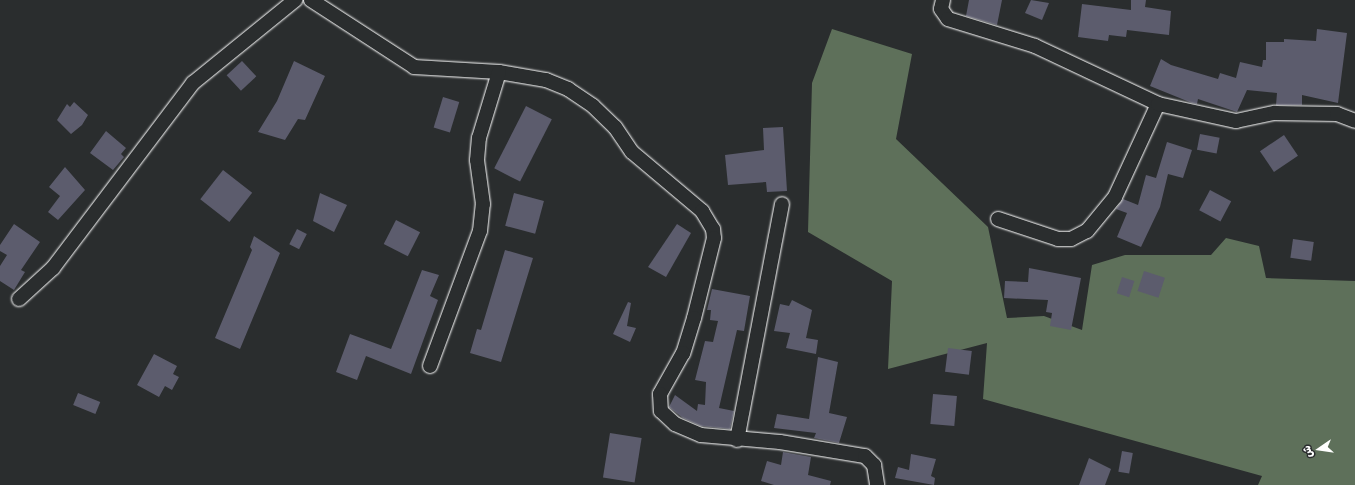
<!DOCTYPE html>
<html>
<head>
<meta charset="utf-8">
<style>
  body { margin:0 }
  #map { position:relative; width:1355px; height:485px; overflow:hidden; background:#2a2d2e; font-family:Delius,"Playpen Sans Arabic",sans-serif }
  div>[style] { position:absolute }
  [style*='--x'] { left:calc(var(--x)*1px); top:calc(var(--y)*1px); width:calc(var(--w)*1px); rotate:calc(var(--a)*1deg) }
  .green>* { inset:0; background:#5e705a }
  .building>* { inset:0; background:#5c5c6d; transform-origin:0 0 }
  .roads { filter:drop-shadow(0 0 1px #fff) drop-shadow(0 0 1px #fff) }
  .minor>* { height:14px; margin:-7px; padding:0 7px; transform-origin:7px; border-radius:7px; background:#2a2d2e }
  span { translate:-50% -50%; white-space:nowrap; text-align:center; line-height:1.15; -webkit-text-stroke:3px #2a2d2e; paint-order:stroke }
  .north { position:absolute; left:1299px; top:429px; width:40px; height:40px; -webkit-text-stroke:3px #2a2d2e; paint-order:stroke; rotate:257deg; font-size:11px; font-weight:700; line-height:16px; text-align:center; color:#fff }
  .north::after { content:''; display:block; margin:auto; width:14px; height:18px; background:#fff; clip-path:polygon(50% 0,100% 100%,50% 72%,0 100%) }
</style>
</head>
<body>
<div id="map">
  <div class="green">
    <div style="clip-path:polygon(832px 29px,912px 54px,896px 139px,988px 227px,1007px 318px,1044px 316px,1082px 330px,1092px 265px,1125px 255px,1211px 255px,1226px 238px,1259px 246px,1266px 278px,1355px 281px,1355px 485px,1258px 485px,1262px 476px,983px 399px,987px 343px,888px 369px,892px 281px,808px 232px,812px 83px)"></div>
  </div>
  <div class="building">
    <div style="clip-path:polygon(969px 0,1002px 0,997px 25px,966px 16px)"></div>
    <div style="clip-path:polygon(1031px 0,1049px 3px,1042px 20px,1025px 13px)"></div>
    <div style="clip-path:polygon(1131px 0,1146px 0,1145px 7px,1171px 11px,1169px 35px,1127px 30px,1126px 37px,1109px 35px,1108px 41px,1078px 37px,1082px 4px,1131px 10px)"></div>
    <div style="clip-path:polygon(1317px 29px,1347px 33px,1338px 103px,1302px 95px,1302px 105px,1276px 105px,1277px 93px,1247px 90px,1237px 112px,1198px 99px,1197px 104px,1192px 103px,1150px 86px,1161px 59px,1171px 65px,1218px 79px,1220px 73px,1236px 78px,1240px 62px,1262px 67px,1263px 60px,1266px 60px,1266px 42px,1284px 42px,1284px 39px,1316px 41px)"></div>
    <div style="left:242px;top:61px;width:21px;height:21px;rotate:47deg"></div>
    <div style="clip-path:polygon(294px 61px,325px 76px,305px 120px,298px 119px,285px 140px,258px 132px,277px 101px)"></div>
    <div style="left:443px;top:97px;width:17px;height:32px;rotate:17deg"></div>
    <div style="clip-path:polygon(74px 102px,88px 115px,82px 125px,71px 134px,57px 120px,67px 104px,70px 107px)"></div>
    <div style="left:526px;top:106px;width:29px;height:70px;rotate:27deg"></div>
    <div style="clip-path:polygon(783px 127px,787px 191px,767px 192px,766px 182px,728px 185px,725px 155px,764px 150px,763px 128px)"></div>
    <div style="clip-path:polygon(106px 131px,126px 148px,121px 154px,124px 157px,113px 170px,90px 153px)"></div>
    <div style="left:1200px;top:134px;width:20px;height:16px;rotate:11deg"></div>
    <div style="left:1284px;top:135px;width:25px;height:29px;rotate:56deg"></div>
    <div style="clip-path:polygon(1167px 142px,1192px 150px,1183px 178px,1168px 174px,1160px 207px,1141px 247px,1117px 237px,1127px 213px,1116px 209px,1123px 199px,1138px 205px,1146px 175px,1156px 178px)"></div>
    <div style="clip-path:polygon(65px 167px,85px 190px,58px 220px,48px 212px,60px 196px,49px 187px)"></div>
    <div style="left:223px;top:170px;width:37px;height:37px;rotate:38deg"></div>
    <div style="left:1210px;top:190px;width:24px;height:23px;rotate:28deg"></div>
    <div style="clip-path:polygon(320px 193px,347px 205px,334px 232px,313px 221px)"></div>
    <div style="left:514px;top:193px;width:31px;height:34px;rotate:15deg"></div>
    <div style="left:396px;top:220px;width:27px;height:27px;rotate:27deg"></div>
    <div style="clip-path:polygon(14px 224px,40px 242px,21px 270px,25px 272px,14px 290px,0 281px,0 266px,7px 255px,0 251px,0 245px)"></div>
    <div style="clip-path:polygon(677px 224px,691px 233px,666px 277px,648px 267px)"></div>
    <div style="left:297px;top:229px;width:11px;height:17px;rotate:27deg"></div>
    <div style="clip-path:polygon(254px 236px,280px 253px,240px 349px,215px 338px,252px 250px,250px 247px)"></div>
    <div style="left:1293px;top:239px;width:21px;height:19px;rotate:8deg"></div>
    <div style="clip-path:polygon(505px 250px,533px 258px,501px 362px,470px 353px,477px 329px,481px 330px)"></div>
    <div style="clip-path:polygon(1029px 268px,1081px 278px,1071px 330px,1050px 326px,1052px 313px,1046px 312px,1048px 300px,1004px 298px,1005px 281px,1028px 282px)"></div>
    <div style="clip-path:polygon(422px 270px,439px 275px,430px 296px,438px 300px,411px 374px,366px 356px,357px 380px,336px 372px,350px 334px,391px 349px)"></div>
    <div style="left:1144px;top:271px;width:22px;height:21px;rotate:18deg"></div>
    <div style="left:1122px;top:277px;width:13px;height:17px;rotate:18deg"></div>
    <div style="clip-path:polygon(712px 289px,750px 296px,744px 331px,737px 330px,719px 408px,734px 411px,730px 429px,701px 426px,683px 418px,669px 407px,675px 395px,697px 411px,698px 404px,705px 405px,706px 382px,695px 380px,705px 341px,713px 342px,718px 321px,710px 320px,711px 310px,707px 310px)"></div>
    <div style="clip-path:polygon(792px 300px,812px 310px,806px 338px,818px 340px,816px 354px,786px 348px,790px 333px,774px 331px,780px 304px,789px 306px)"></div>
    <div style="clip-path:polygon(628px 302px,631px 303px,627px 326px,636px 328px,630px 342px,613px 334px)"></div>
    <div style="left:948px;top:348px;width:24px;height:24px;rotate:7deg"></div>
    <div style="clip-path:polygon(154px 354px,177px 366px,173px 374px,179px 377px,172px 390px,165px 386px,159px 397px,137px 385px)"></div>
    <div style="clip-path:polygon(818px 357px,838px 362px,829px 413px,847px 417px,839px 443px,814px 438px,816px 433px,774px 428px,777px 414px,809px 419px)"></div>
    <div style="left:78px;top:393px;width:24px;height:13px;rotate:22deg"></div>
    <div style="left:933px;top:394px;width:24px;height:30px;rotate:5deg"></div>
    <div style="left:610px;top:433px;width:32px;height:45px;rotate:9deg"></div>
    <div style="left:1122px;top:451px;width:11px;height:21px;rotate:10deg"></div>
    <div style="clip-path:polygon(783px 452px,811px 457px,808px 475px,831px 481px,830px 485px,774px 485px,761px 481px,767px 461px,781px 465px)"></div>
    <div style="clip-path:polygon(911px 454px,936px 459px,931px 476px,935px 478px,934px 485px,895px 478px,898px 467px,909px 470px)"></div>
    <div style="clip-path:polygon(1089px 458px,1111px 469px,1105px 485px,1079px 485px)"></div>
  </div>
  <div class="roads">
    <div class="minor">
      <div style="--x:311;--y:0;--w:123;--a:33"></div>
      <div style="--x:414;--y:67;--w:85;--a:3.4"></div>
      <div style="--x:499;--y:72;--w:48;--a:9.7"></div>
      <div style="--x:546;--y:80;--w:24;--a:22"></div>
      <div style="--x:568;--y:89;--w:30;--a:34"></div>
      <div style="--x:593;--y:106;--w:30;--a:44"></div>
      <div style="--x:615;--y:127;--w:30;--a:56"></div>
      <div style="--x:632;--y:152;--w:92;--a:40.1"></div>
      <div style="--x:702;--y:211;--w:21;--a:59"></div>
      <div style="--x:713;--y:229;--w:9;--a:84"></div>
      <div style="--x:714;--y:238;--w:82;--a:104"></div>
      <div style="--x:694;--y:318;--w:37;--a:107"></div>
      <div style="--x:683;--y:353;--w:47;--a:119.3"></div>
      <div style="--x:660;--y:394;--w:17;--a:87"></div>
      <div style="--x:661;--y:411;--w:19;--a:43"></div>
      <div style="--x:675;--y:424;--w:28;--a:23"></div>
      <div style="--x:701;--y:435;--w:79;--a:5.1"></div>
      <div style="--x:780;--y:442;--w:86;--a:9.4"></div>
      <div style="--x:865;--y:456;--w:13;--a:45"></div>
      <div style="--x:874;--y:465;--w:20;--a:81"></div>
      <div style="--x:943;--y:0;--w:9;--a:103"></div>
      <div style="--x:941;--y:9;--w:12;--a:55"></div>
      <div style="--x:948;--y:19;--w:91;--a:17.2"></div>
      <div style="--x:1035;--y:46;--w:136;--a:25.2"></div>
      <div style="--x:998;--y:219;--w:63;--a:18.4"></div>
      <div style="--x:1058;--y:239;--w:13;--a:0"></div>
      <div style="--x:1071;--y:239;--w:18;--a:-27"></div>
      <div style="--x:1087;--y:231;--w:44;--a:-50.5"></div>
      <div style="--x:1115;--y:197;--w:102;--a:-65.2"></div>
      <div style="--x:1158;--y:104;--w:80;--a:12.3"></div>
      <div style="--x:1236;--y:121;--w:40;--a:-12"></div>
      <div style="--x:1275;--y:113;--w:62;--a:0.9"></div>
      <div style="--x:1337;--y:114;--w:19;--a:21"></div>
      <div style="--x:19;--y:299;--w:46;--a:-42.4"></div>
      <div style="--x:53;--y:268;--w:232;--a:-52.9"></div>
      <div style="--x:193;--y:83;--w:132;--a:-39.1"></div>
      <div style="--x:430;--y:366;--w:144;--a:-69.7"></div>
      <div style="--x:480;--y:231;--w:27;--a:-84"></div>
      <div style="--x:483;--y:204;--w:44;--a:-97.8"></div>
      <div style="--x:477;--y:160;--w:22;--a:-85"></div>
      <div style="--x:479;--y:138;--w:69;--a:-73.1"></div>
      <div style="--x:737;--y:440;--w:240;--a:-79.2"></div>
    </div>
  </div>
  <div class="north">ش</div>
</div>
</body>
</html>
